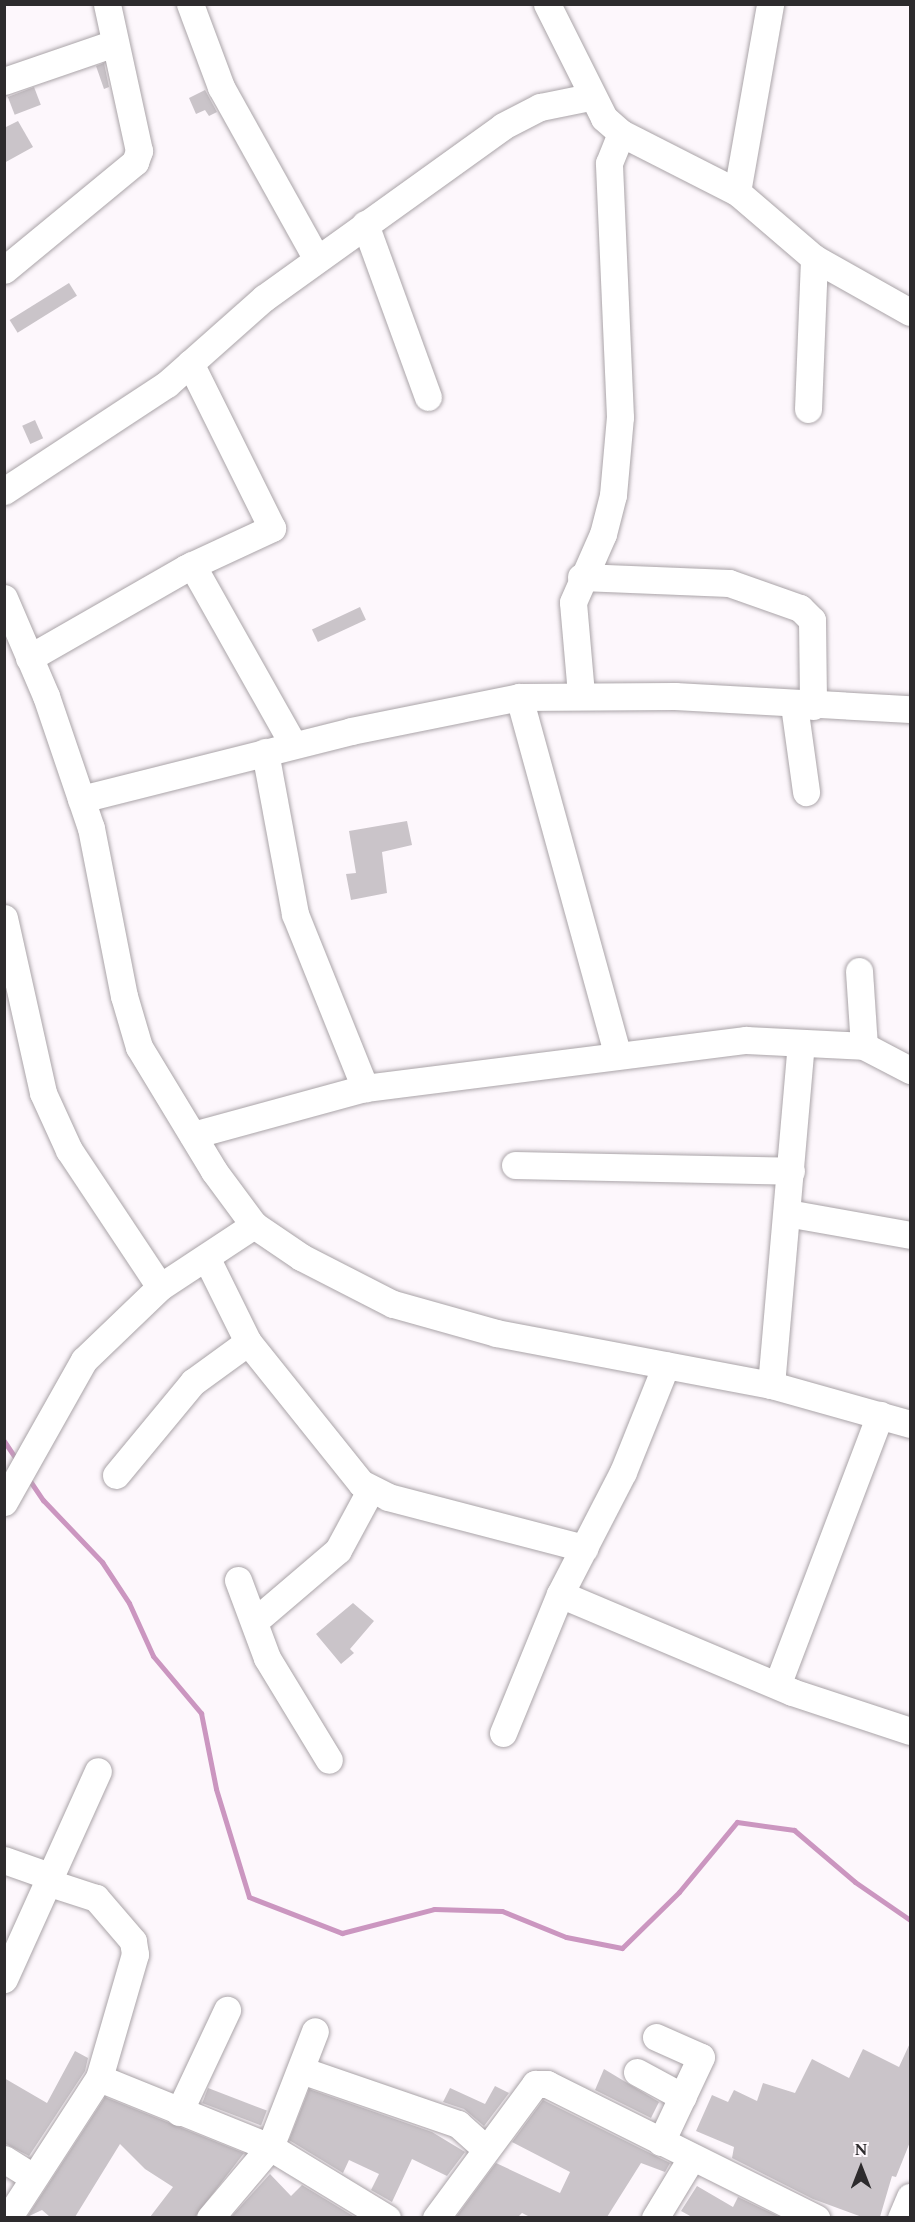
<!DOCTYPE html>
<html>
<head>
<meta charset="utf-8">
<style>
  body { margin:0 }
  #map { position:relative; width:915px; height:2222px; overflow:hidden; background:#fdf7fc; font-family:Spectral,serif }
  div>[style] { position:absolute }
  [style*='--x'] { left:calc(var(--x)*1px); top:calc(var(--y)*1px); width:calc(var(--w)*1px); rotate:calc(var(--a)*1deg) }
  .stream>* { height:5px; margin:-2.5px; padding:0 2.5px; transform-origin:2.5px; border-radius:2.5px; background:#cb96c0 }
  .building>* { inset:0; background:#cac4c9; transform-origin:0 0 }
  .roads { filter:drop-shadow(0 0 2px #aaa4a8) drop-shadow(0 0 2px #aaa4a8) }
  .minor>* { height:27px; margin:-13.5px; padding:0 13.5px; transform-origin:13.5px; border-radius:13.5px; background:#fff }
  span { translate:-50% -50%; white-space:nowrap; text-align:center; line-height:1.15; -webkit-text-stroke:4.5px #fdf7fc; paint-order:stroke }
  .frame { position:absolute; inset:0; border:6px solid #2d2b2d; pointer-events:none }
  .north { position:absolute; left:831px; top:2138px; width:60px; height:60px; -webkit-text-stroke:4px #fdf7fc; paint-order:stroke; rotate:0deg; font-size:16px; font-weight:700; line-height:24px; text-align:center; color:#2d2b2d }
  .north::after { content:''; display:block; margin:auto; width:21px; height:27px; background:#2d2b2d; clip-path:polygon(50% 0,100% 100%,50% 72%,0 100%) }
</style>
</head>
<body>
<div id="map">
  <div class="stream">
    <div style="--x:4;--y:1441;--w:23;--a:56"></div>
    <div style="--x:28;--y:1478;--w:27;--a:56"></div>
    <div style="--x:43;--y:1500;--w:86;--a:46.4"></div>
    <div style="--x:102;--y:1562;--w:49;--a:56.6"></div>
    <div style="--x:129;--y:1603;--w:58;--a:65.6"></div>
    <div style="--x:153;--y:1656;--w:75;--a:49.9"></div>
    <div style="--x:201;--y:1713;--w:77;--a:78.8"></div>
    <div style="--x:216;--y:1789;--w:113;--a:73"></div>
    <div style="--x:249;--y:1897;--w:100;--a:21.2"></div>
    <div style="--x:342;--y:1933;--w:95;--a:-14.6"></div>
    <div style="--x:434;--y:1909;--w:68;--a:1.7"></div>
    <div style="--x:502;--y:1911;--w:69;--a:22.1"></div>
    <div style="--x:566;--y:1937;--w:57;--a:11.1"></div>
    <div style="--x:622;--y:1948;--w:80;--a:-44.5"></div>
    <div style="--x:679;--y:1892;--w:91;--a:-50.4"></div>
    <div style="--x:737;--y:1822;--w:58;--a:8"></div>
    <div style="--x:794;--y:1830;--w:80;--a:40.4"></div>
    <div style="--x:855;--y:1882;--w:67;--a:34.6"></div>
  </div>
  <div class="building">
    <div style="clip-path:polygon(104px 63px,109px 87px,104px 89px,96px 66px)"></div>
    <div style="left:34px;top:87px;width:19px;height:28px;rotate:69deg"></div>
    <div style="clip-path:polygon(205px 90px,217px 112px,209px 116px,205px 110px,196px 114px,189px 98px)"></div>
    <div style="clip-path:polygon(18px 121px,33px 147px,4px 163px,4px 128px)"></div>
    <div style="left:69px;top:283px;width:15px;height:70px;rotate:58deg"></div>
    <div style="left:35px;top:420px;width:20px;height:14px;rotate:66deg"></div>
    <div style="left:360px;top:607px;width:14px;height:53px;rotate:65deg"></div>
    <div style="clip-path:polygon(407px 821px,412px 845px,382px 852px,387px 893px,351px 900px,346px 874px,356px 873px,349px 831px)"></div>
    <div style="clip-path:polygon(353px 1603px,374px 1621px,350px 1649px,354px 1653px,341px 1664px,316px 1634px)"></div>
    <div style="clip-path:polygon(910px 2043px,910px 2142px,896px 2177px,892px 2176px,880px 2217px,862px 2217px,813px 2199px,732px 2158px,734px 2147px,696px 2131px,712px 2095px,728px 2102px,734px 2090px,757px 2101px,763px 2083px,795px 2093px,812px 2059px,849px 2078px,863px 2049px,899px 2067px)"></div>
    <div style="clip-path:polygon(75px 2051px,88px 2058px,85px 2071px,29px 2156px,4px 2143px,4px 2078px,47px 2103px)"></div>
    <div style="clip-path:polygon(604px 2069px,659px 2102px,651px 2118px,595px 2090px)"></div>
    <div style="clip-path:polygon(495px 2086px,509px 2093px,484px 2126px,464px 2109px,443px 2102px,450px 2088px,485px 2104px)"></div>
    <div style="left:208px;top:2088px;width:63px;height:16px;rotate:21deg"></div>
    <div style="clip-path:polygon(309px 2089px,432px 2132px,465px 2152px,447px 2176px,412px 2159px,392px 2202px,371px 2190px,379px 2174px,349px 2160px,343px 2173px,289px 2140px)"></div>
    <div style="clip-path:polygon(105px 2097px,244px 2153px,195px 2217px,150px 2217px,173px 2187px,145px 2169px,120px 2144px,75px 2217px,50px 2217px,42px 2210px,27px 2217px)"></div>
    <div style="clip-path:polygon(543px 2100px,670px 2163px,665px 2172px,641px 2163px,607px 2217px,530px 2217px,522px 2213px,518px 2217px,456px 2217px,496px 2163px,560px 2193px,570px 2172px,512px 2142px)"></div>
    <div style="clip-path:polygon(270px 2174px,291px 2196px,302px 2185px,353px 2216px,231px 2217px)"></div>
    <div style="clip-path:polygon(697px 2186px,733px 2207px,738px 2197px,780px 2217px,692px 2217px,681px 2211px)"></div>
  </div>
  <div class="roads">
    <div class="minor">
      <div style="--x:190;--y:4;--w:89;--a:69.5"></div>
      <div style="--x:221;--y:87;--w:196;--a:60.9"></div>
      <div style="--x:547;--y:4;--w:127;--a:63.4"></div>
      <div style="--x:604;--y:118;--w:23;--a:41"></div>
      <div style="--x:621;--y:133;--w:130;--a:27"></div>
      <div style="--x:737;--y:192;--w:101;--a:40.6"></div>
      <div style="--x:814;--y:258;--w:110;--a:29.4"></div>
      <div style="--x:4;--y:81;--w:117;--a:-18.9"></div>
      <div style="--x:737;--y:192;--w:191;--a:-80"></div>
      <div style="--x:365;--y:224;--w:184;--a:70"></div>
      <div style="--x:4;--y:270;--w:170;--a:-39.5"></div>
      <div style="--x:135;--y:162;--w:12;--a:-70"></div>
      <div style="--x:139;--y:151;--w:150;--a:-102.3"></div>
      <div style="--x:808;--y:409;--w:151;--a:-87.7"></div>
      <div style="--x:4;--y:491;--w:195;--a:-33.3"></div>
      <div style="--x:167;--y:384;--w:130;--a:-41.6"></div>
      <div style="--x:264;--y:298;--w:294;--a:-35.7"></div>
      <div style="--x:503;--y:126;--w:42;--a:-27.2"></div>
      <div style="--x:540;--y:107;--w:51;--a:-11.3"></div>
      <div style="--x:192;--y:565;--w:206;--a:60.6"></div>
      <div style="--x:581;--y:577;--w:148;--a:2.3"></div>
      <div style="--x:729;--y:583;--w:75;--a:19.4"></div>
      <div style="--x:800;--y:608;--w:17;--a:45"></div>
      <div style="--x:812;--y:620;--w:86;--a:89.3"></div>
      <div style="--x:4;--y:598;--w:107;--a:66.8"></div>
      <div style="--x:46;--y:696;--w:139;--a:71.2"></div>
      <div style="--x:91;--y:828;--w:171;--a:78.9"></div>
      <div style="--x:124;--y:996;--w:53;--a:73.6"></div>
      <div style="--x:139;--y:1047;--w:145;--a:58.8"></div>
      <div style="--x:214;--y:1171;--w:67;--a:53.5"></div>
      <div style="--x:254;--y:1225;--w:57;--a:34.2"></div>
      <div style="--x:301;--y:1257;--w:103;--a:27.1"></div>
      <div style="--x:393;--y:1304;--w:107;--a:15.7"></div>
      <div style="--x:496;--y:1333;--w:280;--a:10.7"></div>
      <div style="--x:771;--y:1385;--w:144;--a:15.7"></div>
      <div style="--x:29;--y:658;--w:181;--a:-29.8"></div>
      <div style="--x:186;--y:568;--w:95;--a:-24.9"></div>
      <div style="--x:272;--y:528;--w:184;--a:-116.4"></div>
      <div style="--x:581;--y:694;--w:92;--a:-95"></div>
      <div style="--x:573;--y:602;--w:74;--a:-66.2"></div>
      <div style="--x:603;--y:534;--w:40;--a:-75.6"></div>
      <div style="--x:613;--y:495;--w:78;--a:-84.9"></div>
      <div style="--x:620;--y:417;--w:254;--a:-92.5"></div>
      <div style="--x:609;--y:163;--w:32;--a:-68"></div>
      <div style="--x:519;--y:697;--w:370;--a:74.6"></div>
      <div style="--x:794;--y:705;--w:88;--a:82.1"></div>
      <div style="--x:265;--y:752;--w:165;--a:79.5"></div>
      <div style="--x:295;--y:914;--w:188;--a:68.1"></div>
      <div style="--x:81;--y:799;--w:278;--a:-14.1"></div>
      <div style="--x:351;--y:731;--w:171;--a:-11.4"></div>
      <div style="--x:519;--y:697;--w:156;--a:-0.4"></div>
      <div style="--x:675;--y:696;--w:235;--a:3.2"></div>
      <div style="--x:4;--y:918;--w:179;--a:77.4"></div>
      <div style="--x:43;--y:1093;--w:63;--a:65.5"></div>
      <div style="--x:69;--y:1150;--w:164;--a:56.4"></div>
      <div style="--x:859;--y:971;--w:75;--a:86.2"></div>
      <div style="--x:193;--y:1135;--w:178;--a:-15.3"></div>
      <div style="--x:365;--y:1088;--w:384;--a:-7.2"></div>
      <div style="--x:746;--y:1040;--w:118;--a:2.9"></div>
      <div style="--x:864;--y:1046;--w:52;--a:27.6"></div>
      <div style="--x:515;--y:1165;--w:276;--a:1.2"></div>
      <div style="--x:787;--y:1213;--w:125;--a:10.1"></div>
      <div style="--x:207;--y:1259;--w:93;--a:63.7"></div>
      <div style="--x:248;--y:1342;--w:181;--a:51.3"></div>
      <div style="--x:361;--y:1483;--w:30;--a:27"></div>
      <div style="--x:388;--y:1497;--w:203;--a:14.6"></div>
      <div style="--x:771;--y:1385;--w:343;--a:-85"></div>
      <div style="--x:116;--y:1475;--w:121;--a:-50.4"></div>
      <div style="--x:193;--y:1382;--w:68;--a:-36"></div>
      <div style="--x:4;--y:1502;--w:163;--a:-60.6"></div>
      <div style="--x:84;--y:1360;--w:105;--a:-43.8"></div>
      <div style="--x:160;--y:1287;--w:113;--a:-33.4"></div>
      <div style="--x:238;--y:1580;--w:83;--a:69.6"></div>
      <div style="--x:267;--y:1658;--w:119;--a:58.7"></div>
      <div style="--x:560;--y:1594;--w:252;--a:22.9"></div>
      <div style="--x:792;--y:1692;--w:124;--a:18.3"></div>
      <div style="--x:255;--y:1621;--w:109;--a:-40.5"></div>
      <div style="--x:338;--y:1550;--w:69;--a:-61.6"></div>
      <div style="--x:778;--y:1683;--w:287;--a:-69.2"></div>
      <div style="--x:503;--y:1733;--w:150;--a:-67.7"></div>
      <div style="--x:560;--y:1594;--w:137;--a:-62.7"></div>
      <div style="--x:623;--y:1472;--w:115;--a:-68.1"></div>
      <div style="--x:4;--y:1860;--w:51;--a:19.5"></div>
      <div style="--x:4;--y:1979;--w:228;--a:-65.7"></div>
      <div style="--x:656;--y:2037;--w:49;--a:24"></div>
      <div style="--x:701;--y:2057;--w:94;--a:115.2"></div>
      <div style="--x:301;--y:2070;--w:166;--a:19"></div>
      <div style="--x:458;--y:2124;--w:36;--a:42"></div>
      <div style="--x:637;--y:2072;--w:52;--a:28.5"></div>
      <div style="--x:99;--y:2078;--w:184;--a:22"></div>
      <div style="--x:270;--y:2147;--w:137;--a:31.3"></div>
      <div style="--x:179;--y:2112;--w:113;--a:-64.8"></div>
      <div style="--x:4;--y:2159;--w:34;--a:32"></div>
      <div style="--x:8;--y:2218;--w:167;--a:-57"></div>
      <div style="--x:99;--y:2078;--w:129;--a:-73.8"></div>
      <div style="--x:135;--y:1954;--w:13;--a:-99"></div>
      <div style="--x:133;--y:1941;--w:57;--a:-130.7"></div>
      <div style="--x:96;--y:1898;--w:48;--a:-161.9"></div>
      <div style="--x:210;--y:2218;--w:93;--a:-49.8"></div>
      <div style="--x:270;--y:2147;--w:124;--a:-68.8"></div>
      <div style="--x:436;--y:2218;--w:167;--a:-53.5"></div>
      <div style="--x:535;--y:2084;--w:12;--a:0"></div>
      <div style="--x:547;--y:2084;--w:301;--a:26.5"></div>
      <div style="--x:655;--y:2218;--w:71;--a:-58.8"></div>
      <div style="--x:901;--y:2218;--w:23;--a:-67"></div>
    </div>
  </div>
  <div class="frame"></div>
  <div class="north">N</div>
</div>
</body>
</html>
